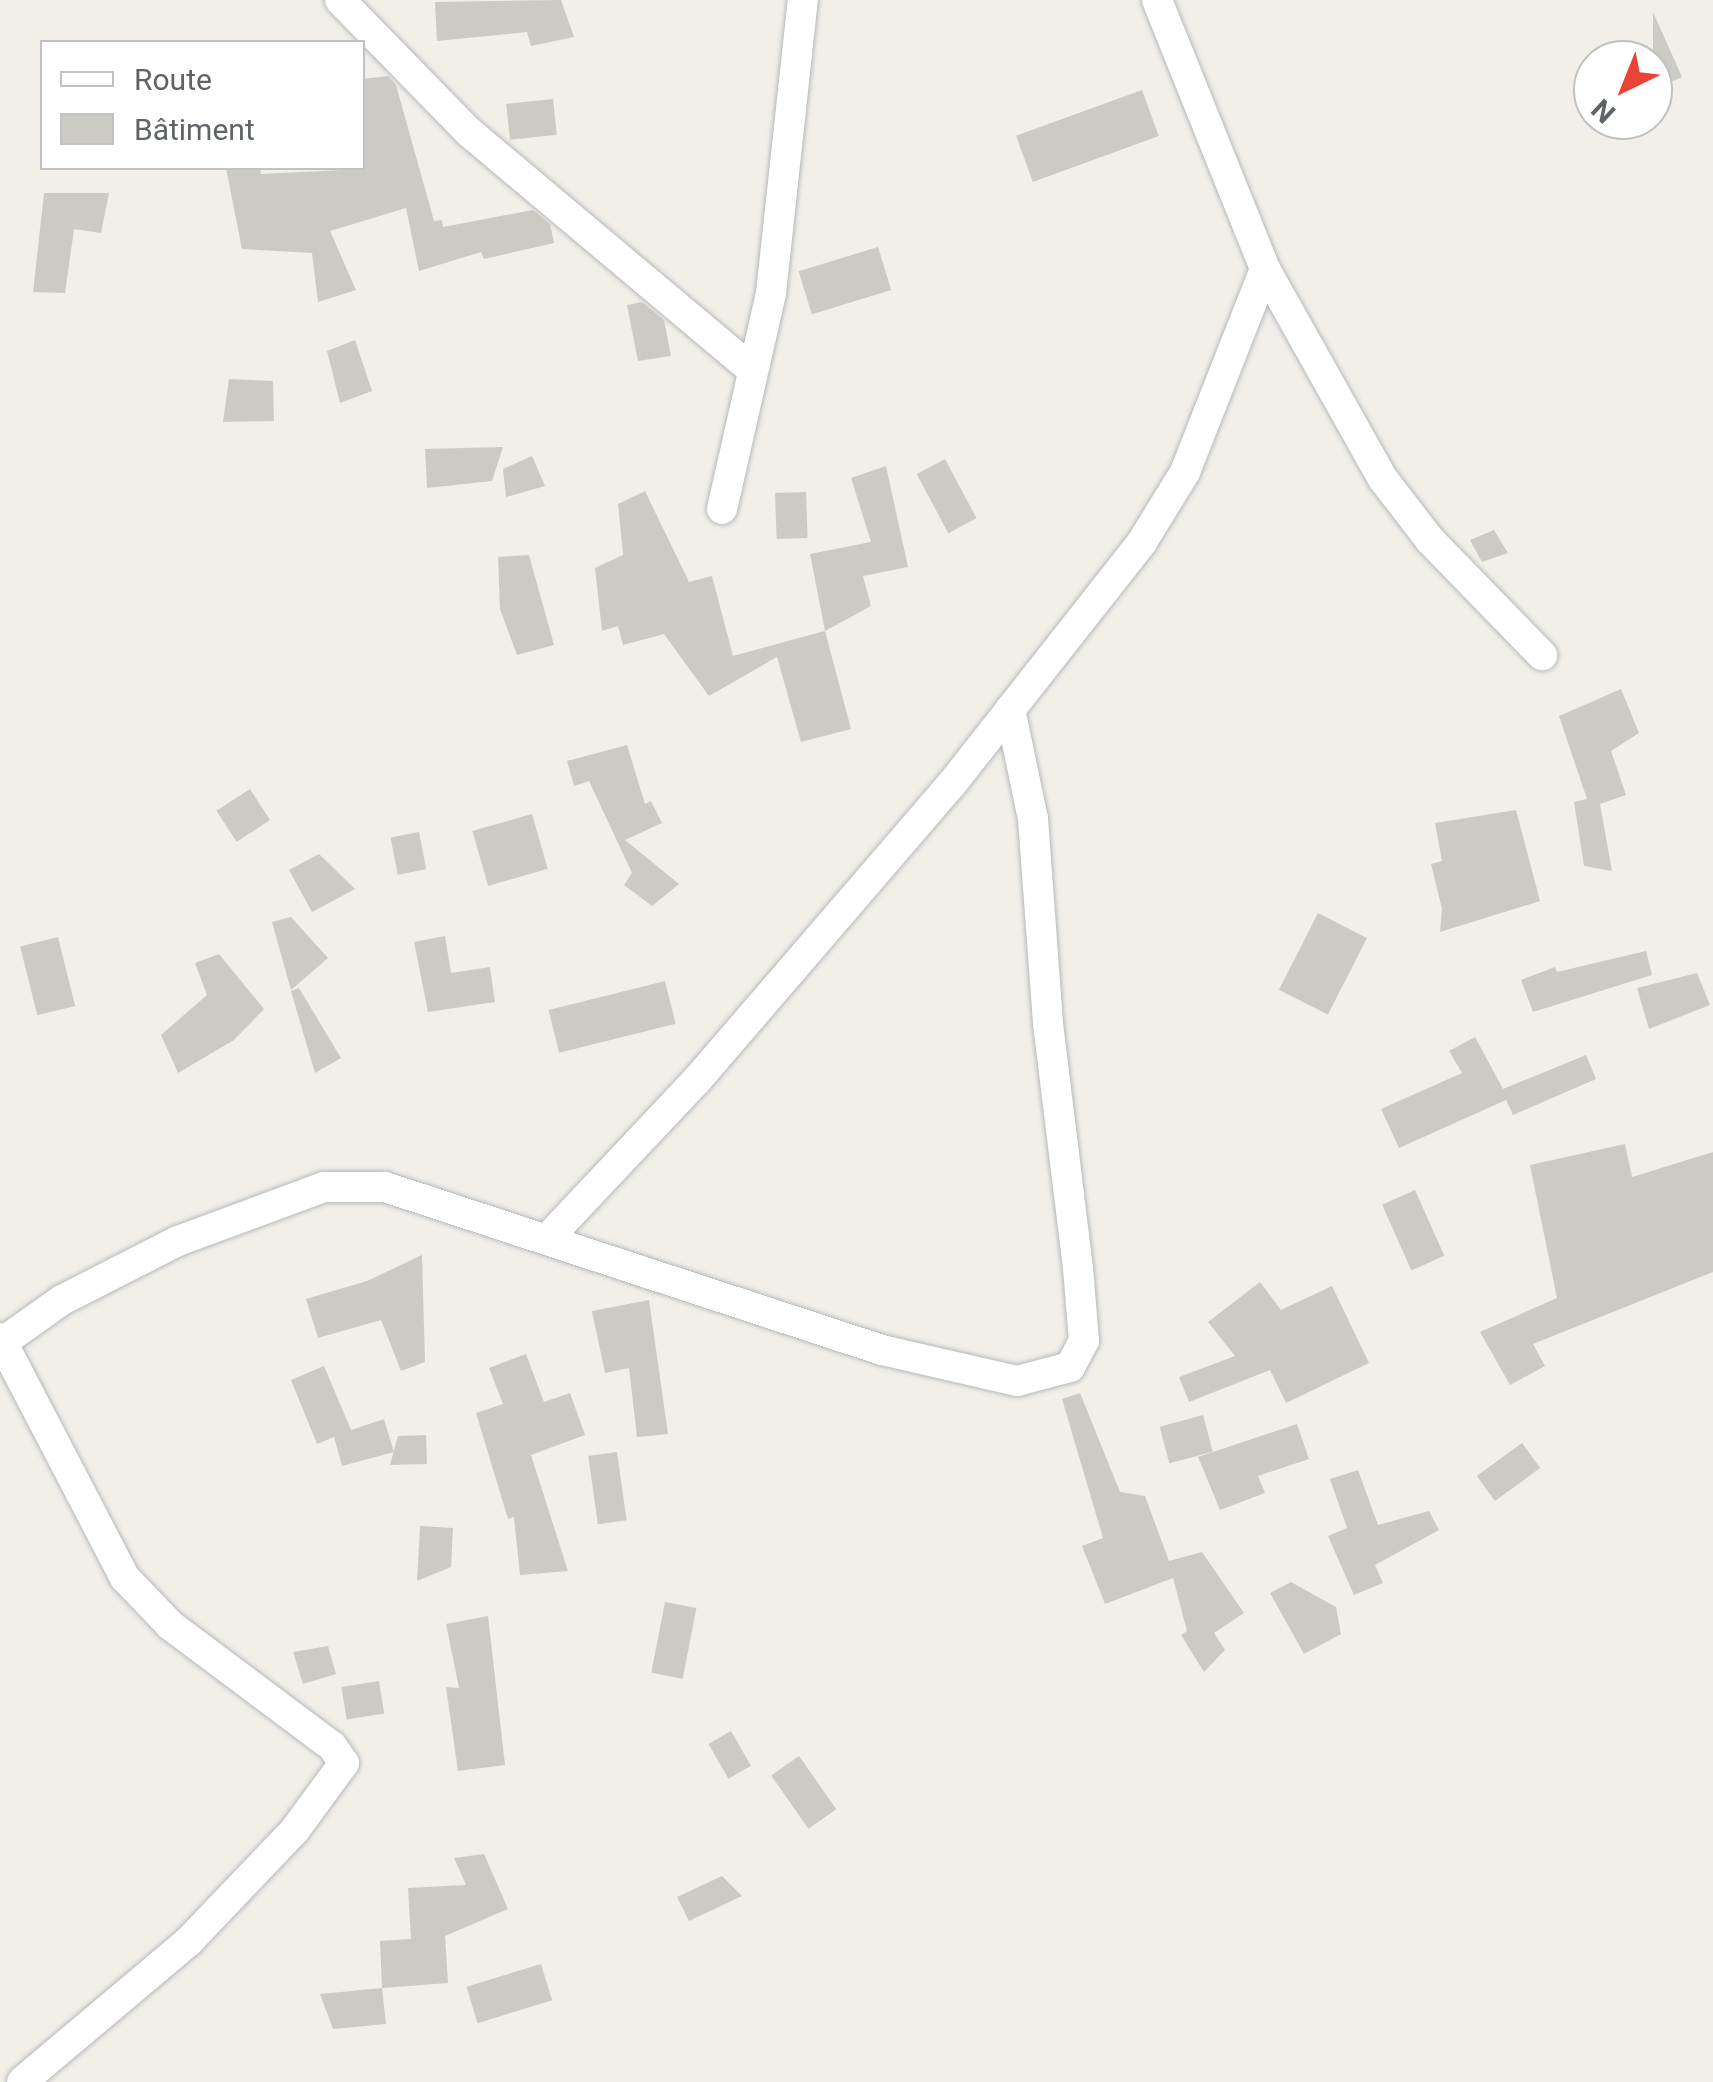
<!DOCTYPE html>
<html>
<head>
<meta charset="utf-8">
<style>
  body { margin:0 }
  #map { position:relative; width:1713px; height:2082px; overflow:hidden; background:#f1efe8; font-family:Roboto,sans-serif }
  div>[style] { position:absolute }
  [style*='--x'] { left:calc(var(--x)*1px); top:calc(var(--y)*1px); width:calc(var(--w)*1px); rotate:calc(var(--a)*1deg) }
  .building>* { inset:0; background:#cccac5; transform-origin:0 0 }
  .roads { filter:drop-shadow(0 0 2px #b5b8bc) drop-shadow(0 0 2px #b5b8bc) }
  .street>* { height:30px; margin:-15px; padding:0 15px; transform-origin:15px; border-radius:15px; background:#fff }
  span { translate:-50% -50%; white-space:nowrap; text-align:center; line-height:1.15; -webkit-text-stroke:8px #fff; paint-order:stroke }
  .legend { position:absolute; left:40px; top:40px; width:325px; height:130px; box-sizing:border-box; background:#fff; border:2px solid #bfc1c3; margin:0; padding:12px 18px; list-style:none; font-size:30px; color:#5f6368 }
  .legend li { display:flex; align-items:center; gap:20px; height:50px }
  .legend b { width:50px; border:2px solid #bfc1c3 }
  .north { position:absolute; left:1573px; top:40px; width:100px; height:100px; box-sizing:border-box; background:#fff; border:2px solid #bfc1c3; border-radius:50%; rotate:223deg; font-size:28px; font-weight:700; line-height:40px; text-align:center; color:#5f6368 }
  .north::after { content:''; display:block; margin:auto; width:35px; height:45px; background:#ea4335; clip-path:polygon(50% 0,100% 100%,50% 72%,0 100%) }
</style>
</head>
<body>
<div id="map">
  <div class="building">
    <div style="clip-path:polygon(561px 0,574px 37px,531px 46px,527px 32px,437px 41px,435px 2px)"></div>
    <div style="clip-path:polygon(1653px 12px,1682px 77px,1653px 90px)"></div>
    <div style="clip-path:polygon(388px 76px,396px 85px,434px 221px,442px 220px,443px 227px,533px 210px,550px 224px,554px 243px,484px 259px,481px 252px,419px 271px,406px 208px,330px 231px,356px 290px,318px 302px,312px 253px,242px 249px,226px 168px,260px 168px,261px 174px,362px 169px,362px 79px)"></div>
    <div style="left:1142px;top:90px;width:49px;height:134px;rotate:70deg"></div>
    <div style="left:553px;top:99px;width:36px;height:47px;rotate:84deg"></div>
    <div style="clip-path:polygon(44px 193px,109px 193px,101px 233px,74px 229px,65px 293px,33px 292px)"></div>
    <div style="left:878px;top:247px;width:45px;height:83px;rotate:73deg"></div>
    <div style="clip-path:polygon(642px 302px,664px 320px,671px 356px,638px 361px,627px 305px)"></div>
    <div style="clip-path:polygon(355px 340px,372px 391px,340px 403px,327px 351px)"></div>
    <div style="clip-path:polygon(229px 379px,273px 381px,274px 421px,223px 422px)"></div>
    <div style="clip-path:polygon(503px 447px,492px 481px,427px 488px,425px 449px)"></div>
    <div style="clip-path:polygon(532px 456px,545px 486px,506px 497px,503px 469px)"></div>
    <div style="left:945px;top:459px;width:67px;height:32px;rotate:62deg"></div>
    <div style="clip-path:polygon(886px 466px,908px 567px,863px 576px,871px 606px,825px 631px,810px 554px,871px 542px,851px 478px)"></div>
    <div style="clip-path:polygon(645px 491px,689px 582px,712px 576px,733px 656px,825px 631px,851px 729px,801px 742px,777px 657px,709px 696px,664px 634px,623px 645px,618px 626px,602px 631px,595px 568px,623px 555px,618px 504px)"></div>
    <div style="left:806px;top:492px;width:46px;height:31px;rotate:88deg"></div>
    <div style="clip-path:polygon(1494px 530px,1508px 553px,1482px 562px,1470px 540px)"></div>
    <div style="clip-path:polygon(529px 555px,554px 645px,517px 655px,500px 609px,498px 557px)"></div>
    <div style="clip-path:polygon(1621px 689px,1639px 733px,1611px 751px,1626px 795px,1600px 804px,1612px 871px,1584px 866px,1574px 802px,1587px 799px,1559px 716px)"></div>
    <div style="clip-path:polygon(627px 745px,645px 804px,651px 801px,662px 823px,625px 840px,679px 884px,652px 906px,624px 885px,632px 873px,589px 781px,574px 786px,567px 761px)"></div>
    <div style="left:250px;top:789px;width:37px;height:40px;rotate:57deg"></div>
    <div style="clip-path:polygon(1516px 810px,1540px 901px,1440px 932px,1442px 909px,1431px 864px,1442px 861px,1435px 823px)"></div>
    <div style="left:532px;top:814px;width:57px;height:62px;rotate:74deg"></div>
    <div style="left:419px;top:832px;width:38px;height:29px;rotate:79deg"></div>
    <div style="clip-path:polygon(319px 854px,355px 889px,312px 912px,289px 870px)"></div>
    <div style="left:1318px;top:913px;width:55px;height:86px;rotate:27deg"></div>
    <div style="clip-path:polygon(291px 917px,328px 958px,291px 990px,272px 922px)"></div>
    <div style="clip-path:polygon(445px 936px,451px 973px,490px 967px,495px 1002px,428px 1012px,414px 942px)"></div>
    <div style="left:58px;top:937px;width:71px;height:39px;rotate:76deg"></div>
    <div style="clip-path:polygon(1646px 951px,1652px 975px,1533px 1012px,1521px 980px,1555px 967px,1557px 972px)"></div>
    <div style="clip-path:polygon(219px 954px,264px 1009px,234px 1040px,178px 1073px,161px 1035px,207px 995px,195px 963px)"></div>
    <div style="clip-path:polygon(1697px 973px,1710px 1005px,1649px 1029px,1637px 988px)"></div>
    <div style="left:665px;top:981px;width:44px;height:120px;rotate:76deg"></div>
    <div style="clip-path:polygon(299px 988px,341px 1058px,315px 1073px,291px 991px)"></div>
    <div style="clip-path:polygon(1475px 1037px,1503px 1089px,1586px 1055px,1596px 1079px,1513px 1115px,1506px 1100px,1399px 1148px,1381px 1109px,1462px 1073px,1449px 1051px)"></div>
    <div style="clip-path:polygon(1625px 1144px,1632px 1177px,1713px 1152px,1713px 1272px,1533px 1344px,1545px 1366px,1510px 1385px,1480px 1332px,1557px 1298px,1530px 1165px)"></div>
    <div style="left:1415px;top:1190px;width:72px;height:36px;rotate:66deg"></div>
    <div style="clip-path:polygon(422px 1255px,425px 1362px,401px 1371px,381px 1320px,318px 1338px,306px 1299px,367px 1281px)"></div>
    <div style="clip-path:polygon(1260px 1282px,1281px 1310px,1332px 1286px,1369px 1363px,1286px 1403px,1270px 1370px,1189px 1402px,1179px 1377px,1235px 1356px,1208px 1322px)"></div>
    <div style="clip-path:polygon(649px 1300px,668px 1434px,637px 1437px,629px 1368px,605px 1373px,592px 1311px)"></div>
    <div style="clip-path:polygon(526px 1354px,544px 1402px,570px 1393px,585px 1435px,531px 1455px,568px 1571px,520px 1575px,514px 1517px,508px 1519px,476px 1413px,503px 1404px,489px 1368px)"></div>
    <div style="clip-path:polygon(324px 1366px,351px 1430px,384px 1419px,394px 1452px,342px 1466px,334px 1437px,317px 1444px,291px 1380px)"></div>
    <div style="clip-path:polygon(1080px 1393px,1120px 1492px,1145px 1496px,1169px 1561px,1202px 1552px,1244px 1613px,1214px 1633px,1225px 1650px,1204px 1672px,1181px 1635px,1187px 1631px,1173px 1578px,1105px 1604px,1082px 1546px,1103px 1538px,1062px 1399px)"></div>
    <div style="left:1203px;top:1415px;width:38px;height:45px;rotate:75deg"></div>
    <div style="clip-path:polygon(1297px 1424px,1309px 1459px,1258px 1476px,1265px 1493px,1220px 1510px,1198px 1457px)"></div>
    <div style="clip-path:polygon(426px 1435px,427px 1464px,390px 1465px,398px 1436px)"></div>
    <div style="left:1522px;top:1443px;width:31px;height:56px;rotate:54deg"></div>
    <div style="left:617px;top:1452px;width:69px;height:29px;rotate:82deg"></div>
    <div style="clip-path:polygon(1358px 1470px,1378px 1525px,1429px 1511px,1439px 1530px,1375px 1565px,1383px 1583px,1354px 1595px,1328px 1536px,1347px 1528px,1330px 1479px)"></div>
    <div style="clip-path:polygon(420px 1526px,453px 1528px,451px 1567px,417px 1581px)"></div>
    <div style="clip-path:polygon(1291px 1582px,1336px 1607px,1341px 1634px,1304px 1654px,1270px 1593px)"></div>
    <div style="left:665px;top:1602px;width:32px;height:72px;rotate:11deg"></div>
    <div style="clip-path:polygon(488px 1616px,505px 1765px,458px 1771px,446px 1687px,459px 1688px,446px 1624px)"></div>
    <div style="clip-path:polygon(328px 1646px,336px 1674px,303px 1684px,293px 1652px)"></div>
    <div style="left:379px;top:1681px;width:33px;height:38px;rotate:81deg"></div>
    <div style="left:731px;top:1731px;width:40px;height:26px;rotate:60deg"></div>
    <div style="left:799px;top:1756px;width:65px;height:34px;rotate:55deg"></div>
    <div style="clip-path:polygon(484px 1854px,508px 1909px,445px 1936px,448px 1983px,382px 1988px,380px 1941px,411px 1939px,408px 1888px,466px 1885px,454px 1858px)"></div>
    <div style="clip-path:polygon(722px 1876px,742px 1896px,689px 1921px,677px 1897px)"></div>
    <div style="left:541px;top:1964px;width:38px;height:78px;rotate:73deg"></div>
    <div style="clip-path:polygon(382px 1988px,386px 2024px,333px 2029px,320px 1994px)"></div>
  </div>
  <div class="roads">
    <div class="street">
      <div style="--x:340;--y:0;--w:186;--a:45.7"></div>
      <div style="--x:470;--y:133;--w:368;--a:40"></div>
      <div style="--x:1157;--y:0;--w:290;--a:68.1"></div>
      <div style="--x:1265;--y:269;--w:241;--a:60.7"></div>
      <div style="--x:1383;--y:479;--w:77;--a:52.4"></div>
      <div style="--x:1430;--y:540;--w:161;--a:45.8"></div>
      <div style="--x:722;--y:509;--w:221;--a:-77.2"></div>
      <div style="--x:771;--y:293;--w:295;--a:-83.8"></div>
      <div style="--x:548;--y:1238;--w:217;--a:-46.7"></div>
      <div style="--x:697;--y:1080;--w:389;--a:-49.3"></div>
      <div style="--x:951;--y:785;--w:309;--a:-51.8"></div>
      <div style="--x:1142;--y:542;--w:82;--a:-58.4"></div>
      <div style="--x:1185;--y:472;--w:218;--a:-68.5"></div>
      <div style="--x:0;--y:1338;--w:271;--a:62.5"></div>
      <div style="--x:125;--y:1578;--w:65;--a:46.2"></div>
      <div style="--x:170;--y:1625;--w:202;--a:36.8"></div>
      <div style="--x:332;--y:1746;--w:21;--a:55"></div>
      <div style="--x:344;--y:1763;--w:83;--a:126.2"></div>
      <div style="--x:295;--y:1830;--w:155;--a:133.7"></div>
      <div style="--x:188;--y:1942;--w:217;--a:139.9"></div>
      <div style="--x:0;--y:1344;--w:76;--a:-35.4"></div>
      <div style="--x:62;--y:1300;--w:130;--a:-27"></div>
      <div style="--x:178;--y:1241;--w:156;--a:-20.3"></div>
      <div style="--x:324;--y:1187;--w:61;--a:0"></div>
      <div style="--x:385;--y:1187;--w:523;--a:18.16"></div>
      <div style="--x:882;--y:1350;--w:139;--a:12.9"></div>
      <div style="--x:1017;--y:1381;--w:55;--a:-14.8"></div>
      <div style="--x:1070;--y:1367;--w:30;--a:-62"></div>
      <div style="--x:1084;--y:1341;--w:73;--a:-94.7"></div>
      <div style="--x:1078;--y:1268;--w:247;--a:-97"></div>
      <div style="--x:1048;--y:1023;--w:205;--a:-94.2"></div>
      <div style="--x:1033;--y:819;--w:112;--a:-101.8"></div>
    </div>
  </div>
  <ul class="legend">
  <li><b style="height:12px;background:#fff"></b>Route</li>
  <li><b style="height:28px;background:#cccac5"></b>Bâtiment</li>
  </ul>
  <div class="north">N</div>
</div>
</body>
</html>
